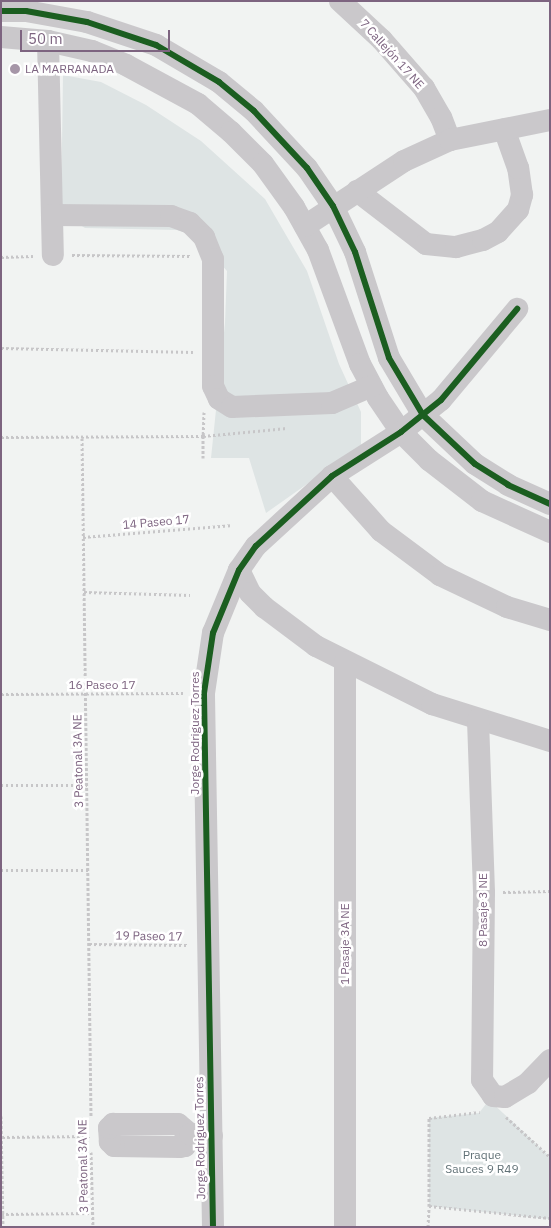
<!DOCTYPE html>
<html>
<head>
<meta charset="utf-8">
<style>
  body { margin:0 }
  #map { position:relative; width:551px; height:1228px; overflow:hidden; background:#f1f3f2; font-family:"IBM Plex Sans",sans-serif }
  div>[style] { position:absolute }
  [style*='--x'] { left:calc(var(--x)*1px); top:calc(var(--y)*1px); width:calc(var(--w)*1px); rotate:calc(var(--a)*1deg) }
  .green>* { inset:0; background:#dee4e4 }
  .path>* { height:3px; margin-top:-1.5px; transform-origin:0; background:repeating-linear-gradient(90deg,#c7c6c8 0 2.5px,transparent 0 5px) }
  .minor>* { height:22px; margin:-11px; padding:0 11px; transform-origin:11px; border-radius:11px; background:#cac8cb }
  .cycleway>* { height:6px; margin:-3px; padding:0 3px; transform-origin:3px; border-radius:3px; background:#1b5e20 }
  .dots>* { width:14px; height:14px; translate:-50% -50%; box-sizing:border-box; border:2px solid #fff; border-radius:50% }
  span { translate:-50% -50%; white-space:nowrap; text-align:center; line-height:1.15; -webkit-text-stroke:5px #fff; paint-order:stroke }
  .street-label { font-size:12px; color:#7d6480 }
  .poi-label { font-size:12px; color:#7d6480 }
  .left { translate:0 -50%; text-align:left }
  .park-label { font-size:12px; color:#627277 }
  .frame { position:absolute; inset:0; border:2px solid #7d6480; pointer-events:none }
  .scale { position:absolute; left:20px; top:30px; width:150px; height:22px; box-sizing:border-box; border:2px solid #7d6480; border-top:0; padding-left:6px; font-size:15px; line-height:18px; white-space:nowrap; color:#7d6480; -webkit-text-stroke:4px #fff; paint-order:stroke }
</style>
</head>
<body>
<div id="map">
  <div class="green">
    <div style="clip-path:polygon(63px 75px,101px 82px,146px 105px,201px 141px,265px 199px,307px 271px,339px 364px,361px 412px,361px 446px,266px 513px,249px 458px,211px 458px,225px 323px,227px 271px,196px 236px,177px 230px,85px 228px,61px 213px)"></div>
    <div style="clip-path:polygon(489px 1100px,550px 1157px,550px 1219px,429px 1206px,429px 1118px,479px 1113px)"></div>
  </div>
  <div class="path">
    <div style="--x:72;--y:255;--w:119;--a:0.5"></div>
    <div style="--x:1;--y:257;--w:32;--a:-2"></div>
    <div style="--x:1;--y:348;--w:192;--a:1.2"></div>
    <div style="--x:204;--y:412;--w:24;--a:92"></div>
    <div style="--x:203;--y:436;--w:84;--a:-5.4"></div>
    <div style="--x:1;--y:437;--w:202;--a:-0.3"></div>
    <div style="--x:203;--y:436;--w:22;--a:90"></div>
    <div style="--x:82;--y:438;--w:678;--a:89.24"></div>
    <div style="--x:83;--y:537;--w:148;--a:-4.6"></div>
    <div style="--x:84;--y:592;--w:106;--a:1.6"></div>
    <div style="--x:1;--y:694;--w:182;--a:-0.3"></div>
    <div style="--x:1;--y:785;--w:86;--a:0"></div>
    <div style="--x:1;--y:870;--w:87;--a:0"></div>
    <div style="--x:503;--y:892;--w:47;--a:-1.2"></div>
    <div style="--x:89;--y:944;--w:99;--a:0.6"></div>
    <div style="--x:1;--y:1116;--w:111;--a:89"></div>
    <div style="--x:506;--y:1117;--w:59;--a:42.3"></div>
    <div style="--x:2;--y:1137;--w:89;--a:-0.6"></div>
    <div style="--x:91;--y:1152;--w:75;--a:88.5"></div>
    <div style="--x:429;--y:1206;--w:88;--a:-90"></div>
    <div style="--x:429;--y:1118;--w:51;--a:-6.7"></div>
    <div style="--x:1;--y:1214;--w:91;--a:-0.6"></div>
    <div style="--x:428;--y:1227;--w:21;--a:-87"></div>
    <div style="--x:429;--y:1206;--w:122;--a:5.7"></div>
  </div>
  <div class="minor">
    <div style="--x:340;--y:1;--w:57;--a:42.9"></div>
    <div style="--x:382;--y:40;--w:64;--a:48.8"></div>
    <div style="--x:424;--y:88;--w:34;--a:60"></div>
    <div style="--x:441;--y:117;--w:25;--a:69"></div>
    <div style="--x:1;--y:11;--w:25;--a:0"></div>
    <div style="--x:26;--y:11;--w:62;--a:10.2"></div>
    <div style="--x:87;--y:22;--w:73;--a:18.4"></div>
    <div style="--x:156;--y:45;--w:73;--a:30.4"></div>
    <div style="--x:219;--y:82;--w:45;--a:39.6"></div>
    <div style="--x:254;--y:111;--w:78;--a:47.1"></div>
    <div style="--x:307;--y:168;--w:46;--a:55.6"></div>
    <div style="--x:333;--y:206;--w:51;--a:64.4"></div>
    <div style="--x:355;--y:252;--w:111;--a:72.2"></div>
    <div style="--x:389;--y:358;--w:66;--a:59.2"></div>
    <div style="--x:423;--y:415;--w:71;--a:43.3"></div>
    <div style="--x:475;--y:464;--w:39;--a:32"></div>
    <div style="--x:508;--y:485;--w:46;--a:24.3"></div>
    <div style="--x:1;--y:37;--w:47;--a:4.9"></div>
    <div style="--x:48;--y:41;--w:45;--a:12.8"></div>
    <div style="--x:92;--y:51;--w:37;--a:22"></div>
    <div style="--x:126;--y:65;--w:82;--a:28.4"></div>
    <div style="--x:198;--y:104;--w:43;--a:40.3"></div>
    <div style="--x:231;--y:132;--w:45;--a:45"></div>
    <div style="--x:263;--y:164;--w:53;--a:54.2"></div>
    <div style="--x:294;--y:207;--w:49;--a:60.8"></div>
    <div style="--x:318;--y:250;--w:121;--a:69.8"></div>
    <div style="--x:360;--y:364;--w:38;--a:62"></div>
    <div style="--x:378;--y:398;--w:41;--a:55.9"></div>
    <div style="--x:401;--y:432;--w:40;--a:45"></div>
    <div style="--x:429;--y:460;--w:67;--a:37.7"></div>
    <div style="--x:482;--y:501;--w:75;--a:24.5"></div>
    <div style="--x:48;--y:41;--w:214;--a:88.7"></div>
    <div style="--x:357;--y:191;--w:87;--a:37.5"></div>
    <div style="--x:426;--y:244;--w:30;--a:6"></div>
    <div style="--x:456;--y:247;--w:28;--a:-15"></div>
    <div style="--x:483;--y:240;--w:17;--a:-28"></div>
    <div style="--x:498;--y:232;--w:30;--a:-48"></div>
    <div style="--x:518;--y:210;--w:16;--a:-75"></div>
    <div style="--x:522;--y:195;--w:27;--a:-98"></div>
    <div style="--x:518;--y:168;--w:41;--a:-109.7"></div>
    <div style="--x:52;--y:215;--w:119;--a:0.5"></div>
    <div style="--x:171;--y:216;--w:20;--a:20"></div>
    <div style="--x:190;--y:223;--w:20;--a:45"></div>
    <div style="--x:204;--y:237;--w:24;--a:68"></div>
    <div style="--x:213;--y:259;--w:127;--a:90"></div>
    <div style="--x:213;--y:386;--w:14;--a:65"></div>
    <div style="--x:219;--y:399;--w:15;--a:32"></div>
    <div style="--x:232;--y:407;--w:100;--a:-2.3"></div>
    <div style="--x:332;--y:403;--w:43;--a:-23"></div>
    <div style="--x:305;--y:226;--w:118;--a:-33.3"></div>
    <div style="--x:404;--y:161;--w:51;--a:-24.5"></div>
    <div style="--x:450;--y:140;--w:102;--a:-11.3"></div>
    <div style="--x:332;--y:476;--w:74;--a:48.3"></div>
    <div style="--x:381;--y:531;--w:74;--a:36.7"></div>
    <div style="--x:440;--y:575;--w:74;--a:25.5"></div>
    <div style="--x:507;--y:607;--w:45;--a:16.8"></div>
    <div style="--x:239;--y:570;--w:25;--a:64"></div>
    <div style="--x:250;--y:593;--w:20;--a:45"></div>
    <div style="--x:264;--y:607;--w:65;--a:36.9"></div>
    <div style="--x:316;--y:646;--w:130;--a:26.6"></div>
    <div style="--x:432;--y:704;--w:124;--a:17.4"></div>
    <div style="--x:345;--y:662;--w:565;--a:90"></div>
    <div style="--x:478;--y:720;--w:173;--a:88"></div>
    <div style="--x:484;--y:893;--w:187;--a:90.6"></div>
    <div style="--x:482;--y:1080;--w:19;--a:55"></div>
    <div style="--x:493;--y:1096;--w:12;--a:5"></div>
    <div style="--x:505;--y:1097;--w:27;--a:-31"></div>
    <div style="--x:528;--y:1083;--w:32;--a:-46"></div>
    <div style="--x:190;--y:1134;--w:13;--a:113"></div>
    <div style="--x:185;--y:1146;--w:5;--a:169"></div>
    <div style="--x:180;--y:1147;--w:66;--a:-179.1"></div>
    <div style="--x:114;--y:1146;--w:6;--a:-135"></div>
    <div style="--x:110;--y:1142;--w:14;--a:-94"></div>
    <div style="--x:109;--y:1128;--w:6;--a:-45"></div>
    <div style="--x:113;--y:1124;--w:65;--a:0"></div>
    <div style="--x:178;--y:1124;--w:16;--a:40"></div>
    <div style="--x:190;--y:1134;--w:22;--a:5"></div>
    <div style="--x:213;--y:1227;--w:534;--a:-90.97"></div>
    <div style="--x:204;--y:693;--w:61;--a:-81.5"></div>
    <div style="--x:213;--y:633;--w:68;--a:-67.6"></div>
    <div style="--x:239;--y:570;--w:29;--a:-55"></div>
    <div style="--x:256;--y:546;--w:103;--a:-42.6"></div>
    <div style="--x:332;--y:476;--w:82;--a:-32.5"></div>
    <div style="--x:401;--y:432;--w:51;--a:-38.7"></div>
    <div style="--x:441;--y:400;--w:119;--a:-50.1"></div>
  </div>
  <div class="cycleway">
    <div style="--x:1;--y:11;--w:25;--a:0"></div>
    <div style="--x:26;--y:11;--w:62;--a:10.2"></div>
    <div style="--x:87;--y:22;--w:73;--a:18.4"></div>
    <div style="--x:156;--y:45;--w:73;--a:30.4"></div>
    <div style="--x:219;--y:82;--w:45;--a:39.6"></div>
    <div style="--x:254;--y:111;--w:78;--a:47.1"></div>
    <div style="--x:307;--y:168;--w:46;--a:55.6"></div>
    <div style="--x:333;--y:206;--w:51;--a:64.4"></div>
    <div style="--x:355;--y:252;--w:111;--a:72.2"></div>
    <div style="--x:389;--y:358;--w:66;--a:59.2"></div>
    <div style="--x:423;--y:415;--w:71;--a:43.3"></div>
    <div style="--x:475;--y:464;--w:39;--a:32"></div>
    <div style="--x:508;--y:485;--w:46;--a:24.3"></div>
    <div style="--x:213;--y:1227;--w:534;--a:-90.97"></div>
    <div style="--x:204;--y:693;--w:61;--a:-81.5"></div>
    <div style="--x:213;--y:633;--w:68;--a:-67.6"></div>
    <div style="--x:239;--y:570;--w:29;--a:-55"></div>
    <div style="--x:256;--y:546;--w:103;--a:-42.6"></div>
    <div style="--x:332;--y:476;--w:82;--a:-32.5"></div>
    <div style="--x:401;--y:432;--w:51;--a:-38.7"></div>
    <div style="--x:441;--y:400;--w:119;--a:-50.1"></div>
  </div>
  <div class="dots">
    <div style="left:15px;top:69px;background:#a696a8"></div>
  </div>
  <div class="street-label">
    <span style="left:392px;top:54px;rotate:48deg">7 Callejón 17 NE</span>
    <span style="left:156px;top:522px;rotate:-5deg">14 Paseo 17</span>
    <span style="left:102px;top:685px">16 Paseo 17</span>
    <span style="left:195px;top:733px;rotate:-90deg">Jorge Rodriguez Torres</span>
    <span style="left:78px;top:761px;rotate:-91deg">3 Peatonal 3A NE</span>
    <span style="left:483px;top:910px;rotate:-90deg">8 Pasaje 3 NE</span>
    <span style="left:149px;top:936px;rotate:1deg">19 Paseo 17</span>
    <span style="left:345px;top:944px;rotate:-90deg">1 Pasaje 3A NE</span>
    <span style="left:200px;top:1138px;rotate:-91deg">Jorge Rodriguez Torres</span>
    <span style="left:83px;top:1166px;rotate:-91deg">3 Peatonal 3A NE</span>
  </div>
  <div class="poi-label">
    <span class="left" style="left:25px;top:69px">LA MARRANADA</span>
  </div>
  <div class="park-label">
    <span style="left:482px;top:1162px">Praque<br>Sauces 9 R49</span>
  </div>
  <div class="frame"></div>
  <div class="scale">50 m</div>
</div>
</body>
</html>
